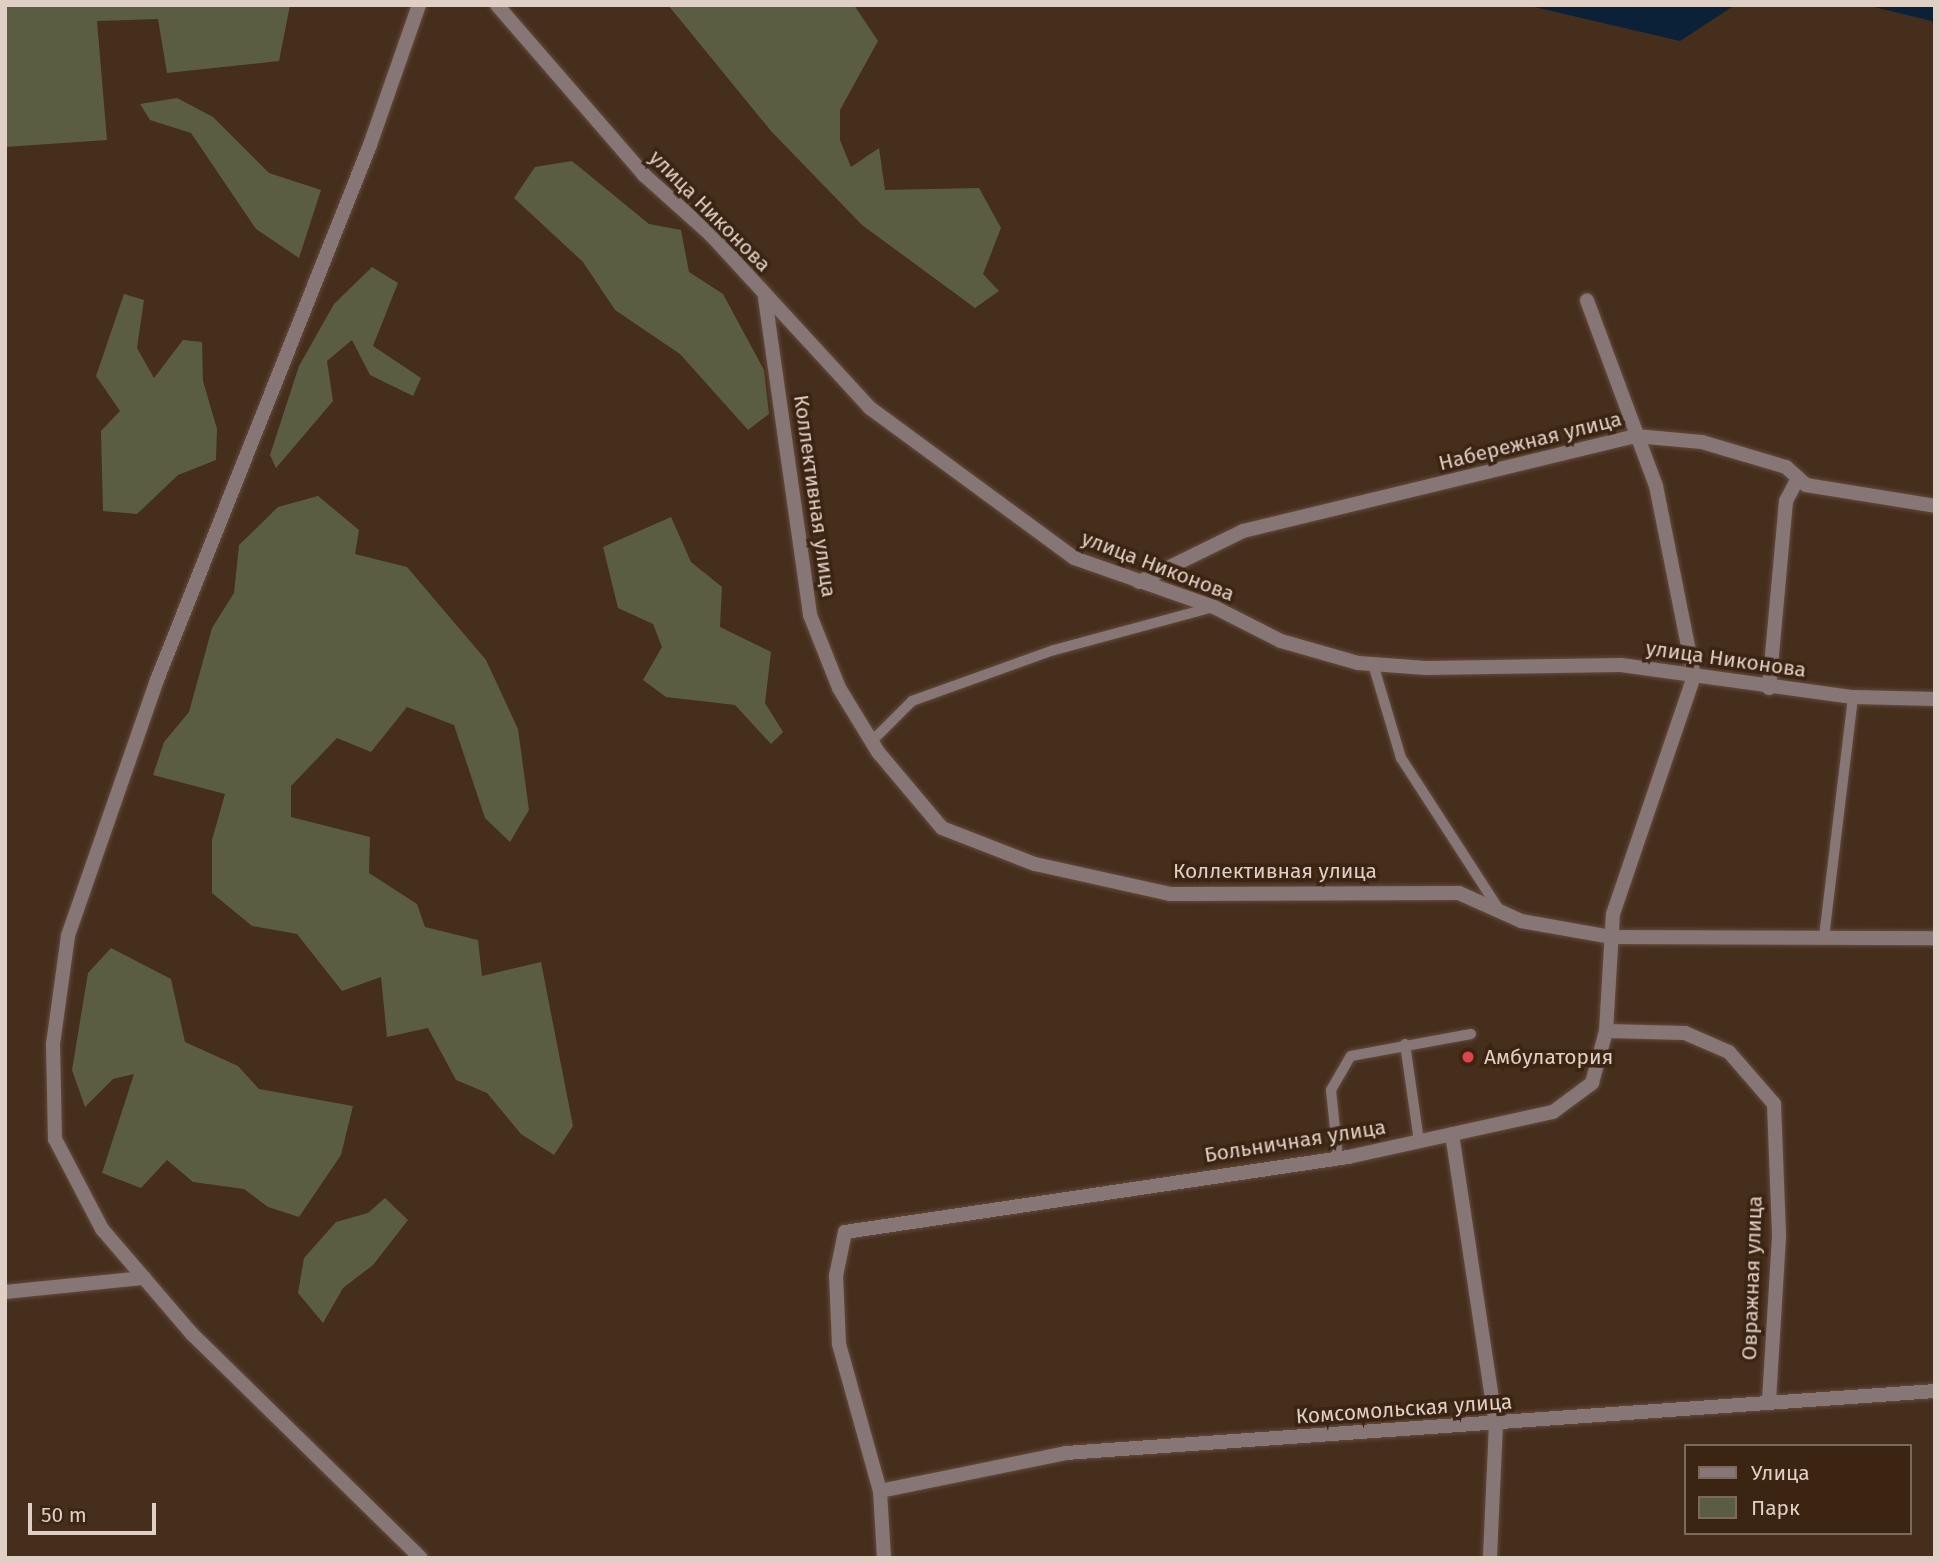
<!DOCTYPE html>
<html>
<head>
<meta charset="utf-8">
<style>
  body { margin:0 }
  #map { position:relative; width:1940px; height:1563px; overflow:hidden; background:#462e1d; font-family:"Fira Sans",sans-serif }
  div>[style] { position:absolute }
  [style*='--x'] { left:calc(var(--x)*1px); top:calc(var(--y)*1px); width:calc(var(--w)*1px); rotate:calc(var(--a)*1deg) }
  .green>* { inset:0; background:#5a5d41 }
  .water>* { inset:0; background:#0a2138 }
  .roads { filter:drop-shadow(0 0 2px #624b3b) drop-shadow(0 0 2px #624b3b) }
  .lane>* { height:10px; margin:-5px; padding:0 5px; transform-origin:5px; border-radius:5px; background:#867675 }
  .street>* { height:14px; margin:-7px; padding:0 7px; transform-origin:7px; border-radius:7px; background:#867675 }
  .dots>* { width:19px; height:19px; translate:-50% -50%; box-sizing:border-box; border:4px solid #3c2413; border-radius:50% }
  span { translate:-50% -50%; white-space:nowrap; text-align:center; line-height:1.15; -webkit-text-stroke:7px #3c2413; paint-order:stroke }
  .street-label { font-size:21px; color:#dfcfc5 }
  .poi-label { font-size:21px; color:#dfcfc5 }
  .left { translate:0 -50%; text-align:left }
  .frame { position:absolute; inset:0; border:7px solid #dfcfc5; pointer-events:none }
  .legend { position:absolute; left:1684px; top:1444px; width:228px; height:91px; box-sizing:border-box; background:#3c2413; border:2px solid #7d685a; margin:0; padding:9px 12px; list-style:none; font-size:21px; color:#dfcfc5 }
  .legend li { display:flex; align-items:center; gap:14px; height:35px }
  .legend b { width:35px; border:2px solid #7d685a }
  .scale { position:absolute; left:28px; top:1503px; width:128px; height:32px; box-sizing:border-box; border:4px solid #dfcfc5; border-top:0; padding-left:9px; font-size:21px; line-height:24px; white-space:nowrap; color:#dfcfc5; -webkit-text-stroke:5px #3c2413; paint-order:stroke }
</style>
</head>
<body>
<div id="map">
  <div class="green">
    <div style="clip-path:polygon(5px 5px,290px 5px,279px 61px,167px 73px,158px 19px,97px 21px,107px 140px,5px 147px)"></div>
    <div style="clip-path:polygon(668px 5px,854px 5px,878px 41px,840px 110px,840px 140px,851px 167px,879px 148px,885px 190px,979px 188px,1001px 228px,983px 274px,999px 291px,975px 308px,862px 225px,771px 131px)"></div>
    <div style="clip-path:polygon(177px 98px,213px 117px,269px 173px,321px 190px,299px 258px,256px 229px,191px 133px,150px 120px,140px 104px)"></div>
    <div style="clip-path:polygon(572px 161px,649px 224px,681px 230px,689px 272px,723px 294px,764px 370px,769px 414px,748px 430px,680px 354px,615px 310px,583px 262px,514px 198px,535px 167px)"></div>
    <div style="clip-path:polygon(372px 267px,398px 283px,373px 346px,421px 378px,413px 396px,370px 375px,352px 340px,327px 361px,333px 401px,276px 468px,270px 455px,299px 366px,334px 304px)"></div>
    <div style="clip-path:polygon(124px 294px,144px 300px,137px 348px,154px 378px,183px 340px,202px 342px,203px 381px,217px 429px,216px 460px,178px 475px,137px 514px,103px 511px,101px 431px,120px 411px,96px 376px)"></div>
    <div style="clip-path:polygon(318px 496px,359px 530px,355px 554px,407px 567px,486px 660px,518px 729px,529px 810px,510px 842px,485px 818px,454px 725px,407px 707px,371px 752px,337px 738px,291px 786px,291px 817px,370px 837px,369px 873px,417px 904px,425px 927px,478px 940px,482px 976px,541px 962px,573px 1126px,554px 1155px,521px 1134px,487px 1093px,456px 1080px,428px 1028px,387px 1037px,381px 977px,342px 991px,297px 934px,252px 926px,212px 893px,212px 840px,225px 794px,153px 775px,164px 742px,189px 712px,212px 628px,234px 593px,239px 545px,278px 507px)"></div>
    <div style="clip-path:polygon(671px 517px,691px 562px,722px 587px,720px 627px,771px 652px,765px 703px,783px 732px,771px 744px,735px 705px,666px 697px,643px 680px,662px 647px,653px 624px,618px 608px,603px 547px)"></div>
    <div style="clip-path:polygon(111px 948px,171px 979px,185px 1042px,238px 1066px,259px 1089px,353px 1106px,341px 1155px,299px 1217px,268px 1207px,244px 1189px,193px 1182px,167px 1160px,141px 1188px,102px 1173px,134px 1074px,113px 1079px,85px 1107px,72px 1070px,88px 973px)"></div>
    <div style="clip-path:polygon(385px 1198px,408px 1220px,373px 1265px,343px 1288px,323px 1323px,298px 1293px,304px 1258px,336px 1222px,368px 1213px)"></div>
  </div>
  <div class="water">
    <div style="clip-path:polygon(1526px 5px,1735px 5px,1680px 41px)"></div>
    <div style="clip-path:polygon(1866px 5px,1935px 5px,1935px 32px,1932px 21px)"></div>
  </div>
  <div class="roads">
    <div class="lane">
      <div style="--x:1373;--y:664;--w:98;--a:73.4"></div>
      <div style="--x:1401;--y:758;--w:182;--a:57.1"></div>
      <div style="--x:872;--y:741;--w:57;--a:-45"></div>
      <div style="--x:912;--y:701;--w:151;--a:-19.8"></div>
      <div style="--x:1054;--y:650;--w:165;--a:-15.1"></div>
      <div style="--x:1824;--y:937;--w:242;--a:-83.1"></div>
      <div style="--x:1405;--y:1044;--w:98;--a:81.8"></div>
      <div style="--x:1338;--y:1158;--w:68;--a:-95.9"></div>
      <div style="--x:1331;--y:1090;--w:39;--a:-60"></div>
      <div style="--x:1351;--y:1056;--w:122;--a:-10.4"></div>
    </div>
    <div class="street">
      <div style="--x:419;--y:5;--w:148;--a:109.3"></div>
      <div style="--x:370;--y:145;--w:576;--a:111.71"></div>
      <div style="--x:157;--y:680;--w:271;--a:109.2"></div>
      <div style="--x:68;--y:936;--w:109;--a:97.9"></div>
      <div style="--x:53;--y:1044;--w:95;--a:88.8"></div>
      <div style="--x:55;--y:1139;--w:102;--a:62.4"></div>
      <div style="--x:102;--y:1229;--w:138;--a:49.4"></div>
      <div style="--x:192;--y:1334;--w:320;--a:44.4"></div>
      <div style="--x:497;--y:5;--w:225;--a:49.1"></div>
      <div style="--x:644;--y:175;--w:89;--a:41.8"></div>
      <div style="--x:710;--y:234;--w:236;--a:47.4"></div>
      <div style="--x:870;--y:408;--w:253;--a:36.3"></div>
      <div style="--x:1074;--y:558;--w:148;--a:19.3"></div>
      <div style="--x:1214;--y:607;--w:75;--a:26.9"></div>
      <div style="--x:1281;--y:641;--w:80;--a:15.9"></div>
      <div style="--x:1358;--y:663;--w:68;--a:4.2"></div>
      <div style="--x:1426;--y:668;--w:195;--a:-0.9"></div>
      <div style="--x:1621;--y:665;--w:234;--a:7.9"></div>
      <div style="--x:1853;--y:697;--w:82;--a:1.4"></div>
      <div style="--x:765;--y:298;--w:320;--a:81.9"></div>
      <div style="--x:810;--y:615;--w:79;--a:68.3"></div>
      <div style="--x:839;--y:688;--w:75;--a:58.6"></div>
      <div style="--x:878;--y:752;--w:99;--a:49.9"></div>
      <div style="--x:942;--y:828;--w:100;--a:21.2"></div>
      <div style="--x:1035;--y:864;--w:138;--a:12.5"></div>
      <div style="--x:1170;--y:894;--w:289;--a:-0.2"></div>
      <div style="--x:1459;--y:893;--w:68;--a:24.3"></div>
      <div style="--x:1521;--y:921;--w:91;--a:10.1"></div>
      <div style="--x:1611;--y:937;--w:324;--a:0.2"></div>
      <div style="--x:1139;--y:582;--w:116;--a:-26.1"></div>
      <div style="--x:1243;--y:531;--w:404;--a:-13.6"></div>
      <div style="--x:1636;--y:436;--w:66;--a:5.2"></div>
      <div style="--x:1702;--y:442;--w:88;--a:16.6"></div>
      <div style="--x:1786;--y:467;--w:27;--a:42"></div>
      <div style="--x:1806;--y:485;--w:131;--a:9.2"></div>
      <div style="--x:1769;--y:688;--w:188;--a:-84.8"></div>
      <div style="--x:1786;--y:501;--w:26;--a:-62"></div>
      <div style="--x:1606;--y:1031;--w:79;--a:1.5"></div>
      <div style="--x:1685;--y:1033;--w:48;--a:23.4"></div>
      <div style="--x:1729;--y:1052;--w:69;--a:49.1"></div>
      <div style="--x:1774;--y:1104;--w:133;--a:87.8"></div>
      <div style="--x:1779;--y:1237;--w:162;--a:93.5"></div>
      <div style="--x:1452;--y:1134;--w:293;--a:81.4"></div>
      <div style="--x:1496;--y:1424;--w:134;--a:92.6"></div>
      <div style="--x:5;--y:1292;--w:140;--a:-5.8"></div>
      <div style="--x:880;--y:1491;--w:190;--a:-11.5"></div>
      <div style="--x:1066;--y:1453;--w:871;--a:-4.08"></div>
      <div style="--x:884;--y:1558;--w:67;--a:-93.4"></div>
      <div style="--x:880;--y:1491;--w:153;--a:-105.6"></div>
      <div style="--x:839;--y:1344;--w:68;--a:-92.5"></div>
      <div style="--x:836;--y:1276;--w:45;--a:-78.4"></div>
      <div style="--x:845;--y:1232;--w:509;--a:-8.48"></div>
      <div style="--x:1348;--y:1157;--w:210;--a:-12.4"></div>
      <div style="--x:1553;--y:1112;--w:49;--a:-36.6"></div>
      <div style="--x:1592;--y:1083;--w:54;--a:-74.9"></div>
      <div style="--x:1606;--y:1031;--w:117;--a:-86.6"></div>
      <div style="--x:1613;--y:914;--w:251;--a:-71.2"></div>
      <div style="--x:1694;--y:676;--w:194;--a:-101.3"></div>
      <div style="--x:1656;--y:486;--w:198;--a:-110.4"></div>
    </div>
  </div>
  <div class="dots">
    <div style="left:1468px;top:1057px;background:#e0444e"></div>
  </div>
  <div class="street-label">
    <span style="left:710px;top:211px;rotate:45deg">улица Никонова</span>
    <span style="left:1530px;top:441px;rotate:-14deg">Набережная улица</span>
    <span style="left:815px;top:496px;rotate:82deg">Коллективная улица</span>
    <span style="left:1158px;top:566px;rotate:21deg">улица Никонова</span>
    <span style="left:1726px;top:659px;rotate:8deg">улица Никонова</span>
    <span style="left:1275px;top:871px">Коллективная улица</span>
    <span style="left:1295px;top:1141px;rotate:-9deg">Больничная улица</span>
    <span style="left:1752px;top:1278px;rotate:-88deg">Овражная улица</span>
    <span style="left:1404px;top:1409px;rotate:-4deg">Комсомольская улица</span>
  </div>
  <div class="poi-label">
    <span class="left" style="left:1484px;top:1057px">Амбулатория</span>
  </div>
  <div class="frame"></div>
  <ul class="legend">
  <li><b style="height:9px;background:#867675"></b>Улица</li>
  <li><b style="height:19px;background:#5a5d41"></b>Парк</li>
  </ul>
  <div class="scale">50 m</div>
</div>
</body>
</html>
